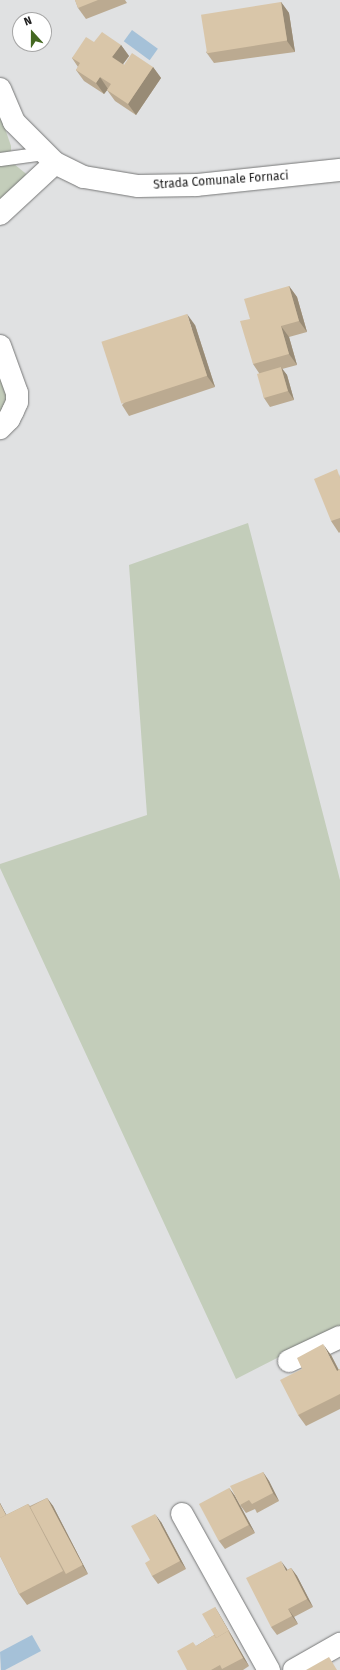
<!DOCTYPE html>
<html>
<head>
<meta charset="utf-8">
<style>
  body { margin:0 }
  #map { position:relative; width:340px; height:1670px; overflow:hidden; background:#e0e1e2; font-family:"Fira Sans",sans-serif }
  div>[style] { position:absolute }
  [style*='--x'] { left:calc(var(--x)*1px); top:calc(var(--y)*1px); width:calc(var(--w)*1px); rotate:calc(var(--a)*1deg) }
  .green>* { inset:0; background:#c3cdba }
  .water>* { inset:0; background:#a5c1d8; transform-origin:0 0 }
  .roads { filter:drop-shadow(0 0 1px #767777) drop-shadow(0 0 1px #767777) }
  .service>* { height:13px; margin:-6.5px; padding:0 6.5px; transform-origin:6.5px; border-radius:6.5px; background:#fff }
  .minor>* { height:22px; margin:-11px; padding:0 11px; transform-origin:11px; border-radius:11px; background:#fff }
  .wall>* { inset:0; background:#bbaa91 }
  .shaded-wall>* { inset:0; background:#988b76 }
  .building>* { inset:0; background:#d9c6a9; transform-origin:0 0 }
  span { translate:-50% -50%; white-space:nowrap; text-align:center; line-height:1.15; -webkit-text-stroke:3.5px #fff; paint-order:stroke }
  .street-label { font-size:12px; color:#202020 }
  .north { position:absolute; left:12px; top:12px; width:40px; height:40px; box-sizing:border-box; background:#fff; border:1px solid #a6a6a6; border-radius:50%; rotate:339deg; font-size:11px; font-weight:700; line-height:16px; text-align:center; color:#202020 }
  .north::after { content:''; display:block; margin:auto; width:14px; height:18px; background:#446821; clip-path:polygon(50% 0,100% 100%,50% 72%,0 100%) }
</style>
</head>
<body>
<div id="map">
  <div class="green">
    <div style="clip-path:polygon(0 114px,11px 146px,11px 153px,0 154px)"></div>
    <div style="clip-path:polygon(14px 164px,30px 177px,0 205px,0 166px)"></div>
    <div style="clip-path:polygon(0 363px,10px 388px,0 420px)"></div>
    <div style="clip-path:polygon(248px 523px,340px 880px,340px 1326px,236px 1379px,0 868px,0 864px,147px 815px,129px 565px)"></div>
  </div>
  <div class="water">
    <div style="left:132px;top:30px;width:32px;height:14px;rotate:36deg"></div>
    <div style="clip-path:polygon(32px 1635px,41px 1651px,5px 1670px,1px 1670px,0 1652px)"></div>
  </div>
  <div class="roads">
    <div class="service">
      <div style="--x:0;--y:159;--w:44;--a:-7.8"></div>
    </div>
    <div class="minor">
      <div style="--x:0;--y:89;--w:36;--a:67"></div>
      <div style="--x:14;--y:122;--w:58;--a:45"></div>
      <div style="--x:55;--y:163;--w:32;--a:26"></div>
      <div style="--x:84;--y:177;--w:55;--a:9.5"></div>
      <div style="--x:138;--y:186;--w:59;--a:-1"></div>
      <div style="--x:197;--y:185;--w:144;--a:-6"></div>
      <div style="--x:0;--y:214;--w:75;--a:-42.8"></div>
      <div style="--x:0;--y:346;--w:50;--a:70.1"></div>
      <div style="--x:17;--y:393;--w:9;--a:90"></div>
      <div style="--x:17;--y:402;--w:10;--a:114"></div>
      <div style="--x:13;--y:411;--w:9;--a:117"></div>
      <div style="--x:9;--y:419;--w:13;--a:135"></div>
      <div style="--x:289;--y:1361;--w:56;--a:-25.2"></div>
      <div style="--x:182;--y:1514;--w:179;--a:60.9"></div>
      <div style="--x:294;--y:1670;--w:53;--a:-29.5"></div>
    </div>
  </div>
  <div class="wall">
    <div style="clip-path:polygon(75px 0,125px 0,127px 3px,86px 19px,78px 8px)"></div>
    <div style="clip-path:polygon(281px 2px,289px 13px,295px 52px,214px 63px,206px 52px)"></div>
    <div style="clip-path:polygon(94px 42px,121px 45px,129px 56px,123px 64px,124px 65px,153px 67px,161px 78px,136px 115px,115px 101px,107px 90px,108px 89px,104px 94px,84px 81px,76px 70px,78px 67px,72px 58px)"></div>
    <div style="clip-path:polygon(289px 286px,297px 297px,307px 332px,289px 337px,297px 365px,282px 369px,287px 375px,294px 400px,270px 407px,264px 398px,259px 373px,253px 364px,250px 319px)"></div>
    <div style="clip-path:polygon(195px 325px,215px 387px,129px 416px,122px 405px)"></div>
    <div style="clip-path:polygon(340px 474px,340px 532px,339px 533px,331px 521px)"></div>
    <div style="clip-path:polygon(331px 1355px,339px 1370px,340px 1369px,340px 1409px,306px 1426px,298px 1415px)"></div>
    <div style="clip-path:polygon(263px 1472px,269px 1481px,279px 1501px,257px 1513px,255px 1509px,246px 1513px,240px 1505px)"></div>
    <div style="clip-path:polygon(229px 1488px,235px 1496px,255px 1533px,225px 1549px,219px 1541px)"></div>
    <div style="clip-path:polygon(47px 1498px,53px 1506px,88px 1574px,27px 1605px,19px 1594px,0 1556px,0 1503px,6px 1515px,28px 1504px,30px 1506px)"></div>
    <div style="clip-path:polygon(161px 1522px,186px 1569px,158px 1584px,152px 1576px,150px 1560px)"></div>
    <div style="clip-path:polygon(291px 1568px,297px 1576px,313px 1607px,294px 1617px,298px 1624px,277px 1635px,271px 1627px,287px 1570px)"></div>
    <div style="clip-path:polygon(215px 1607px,249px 1666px,243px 1670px,187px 1670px,196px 1646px,214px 1635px)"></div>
  </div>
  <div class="shaded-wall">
    <div style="clip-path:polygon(281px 2px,289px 13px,295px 52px,287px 41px)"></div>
    <div style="clip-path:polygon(121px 45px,129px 56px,120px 68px,112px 57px)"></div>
    <div style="clip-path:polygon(153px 67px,161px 78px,136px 115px,128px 104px)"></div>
    <div style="clip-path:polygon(100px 77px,108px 89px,104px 94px,96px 83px)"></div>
    <div style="clip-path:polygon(289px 286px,297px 297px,307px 332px,299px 321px)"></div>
    <div style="clip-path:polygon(187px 314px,195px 325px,215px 387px,207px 376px)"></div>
    <div style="clip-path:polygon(281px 326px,289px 337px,297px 365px,289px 354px)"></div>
    <div style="clip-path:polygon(281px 367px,287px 375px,294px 400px,288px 391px)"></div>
    <div style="clip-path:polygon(323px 1344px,331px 1355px,340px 1373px,337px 1371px)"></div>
    <div style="clip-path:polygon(263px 1472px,269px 1481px,279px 1501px,273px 1493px)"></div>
    <div style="clip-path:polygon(229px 1488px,235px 1496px,255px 1533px,249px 1525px)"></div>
    <div style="clip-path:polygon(47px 1498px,53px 1506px,88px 1574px,82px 1565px)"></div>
    <div style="clip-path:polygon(0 1503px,13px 1527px,9px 1522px,0 1504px)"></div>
    <div style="clip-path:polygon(155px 1514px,161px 1522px,186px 1569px,180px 1561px)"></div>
    <div style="clip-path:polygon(281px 1561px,287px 1569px,291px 1579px,286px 1571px)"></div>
    <div style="clip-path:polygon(291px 1568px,297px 1576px,313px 1607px,307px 1599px)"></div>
    <div style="clip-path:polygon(215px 1607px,218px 1612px,249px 1666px,243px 1658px)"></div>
    <div style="clip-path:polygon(288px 1609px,294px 1617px,298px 1624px,292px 1616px)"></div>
  </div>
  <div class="building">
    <div style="clip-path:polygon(75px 0,98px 0,78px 8px)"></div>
    <div style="left:281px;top:2px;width:39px;height:81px;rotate:81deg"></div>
    <div style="clip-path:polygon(102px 32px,121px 45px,112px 57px,124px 65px,132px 53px,153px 67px,128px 104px,107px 90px,111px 84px,100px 77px,96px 83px,76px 70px,80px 63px,72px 58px,86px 37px,94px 42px)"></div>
    <div style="clip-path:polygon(289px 286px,299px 321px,281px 326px,289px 354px,253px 364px,240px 321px,250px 319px,244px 299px)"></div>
    <div style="left:187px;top:314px;width:65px;height:90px;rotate:72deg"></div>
    <div style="left:281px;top:367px;width:25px;height:25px;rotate:74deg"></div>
    <div style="clip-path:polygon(337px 469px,340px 478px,340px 518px,331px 521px,314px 479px)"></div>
    <div style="clip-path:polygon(323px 1344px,337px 1371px,340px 1369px,340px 1394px,298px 1415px,280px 1380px,302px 1369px,297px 1358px)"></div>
    <div style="clip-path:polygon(263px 1472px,273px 1493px,252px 1504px,249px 1500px,240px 1505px,230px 1486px)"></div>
    <div style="left:229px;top:1488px;width:42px;height:34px;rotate:62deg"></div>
    <div style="left:47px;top:1498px;width:76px;height:19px;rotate:62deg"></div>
    <div style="clip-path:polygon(0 1504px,6px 1515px,0 1518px)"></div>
    <div style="clip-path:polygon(28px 1504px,63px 1571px,19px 1594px,0 1556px,0 1518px)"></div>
    <div style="clip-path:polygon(155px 1514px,180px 1561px,152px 1576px,145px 1563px,150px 1560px,131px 1526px)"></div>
    <div style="clip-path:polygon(281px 1561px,286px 1571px,291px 1568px,307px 1599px,288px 1609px,292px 1616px,271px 1627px,246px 1578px)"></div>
    <div style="clip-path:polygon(215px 1607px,231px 1635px,228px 1631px,216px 1638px,202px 1614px)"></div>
    <div style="clip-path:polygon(228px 1631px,243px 1658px,222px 1669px,220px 1665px,211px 1670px,187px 1670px,177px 1651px,193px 1642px,196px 1646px,214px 1635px,216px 1638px)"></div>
    <div style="clip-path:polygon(329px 1657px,337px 1670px,306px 1670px)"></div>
  </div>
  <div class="street-label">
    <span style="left:221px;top:181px;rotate:-4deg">Strada Comunale Fornaci</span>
  </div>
  <div class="north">N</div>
</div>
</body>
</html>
